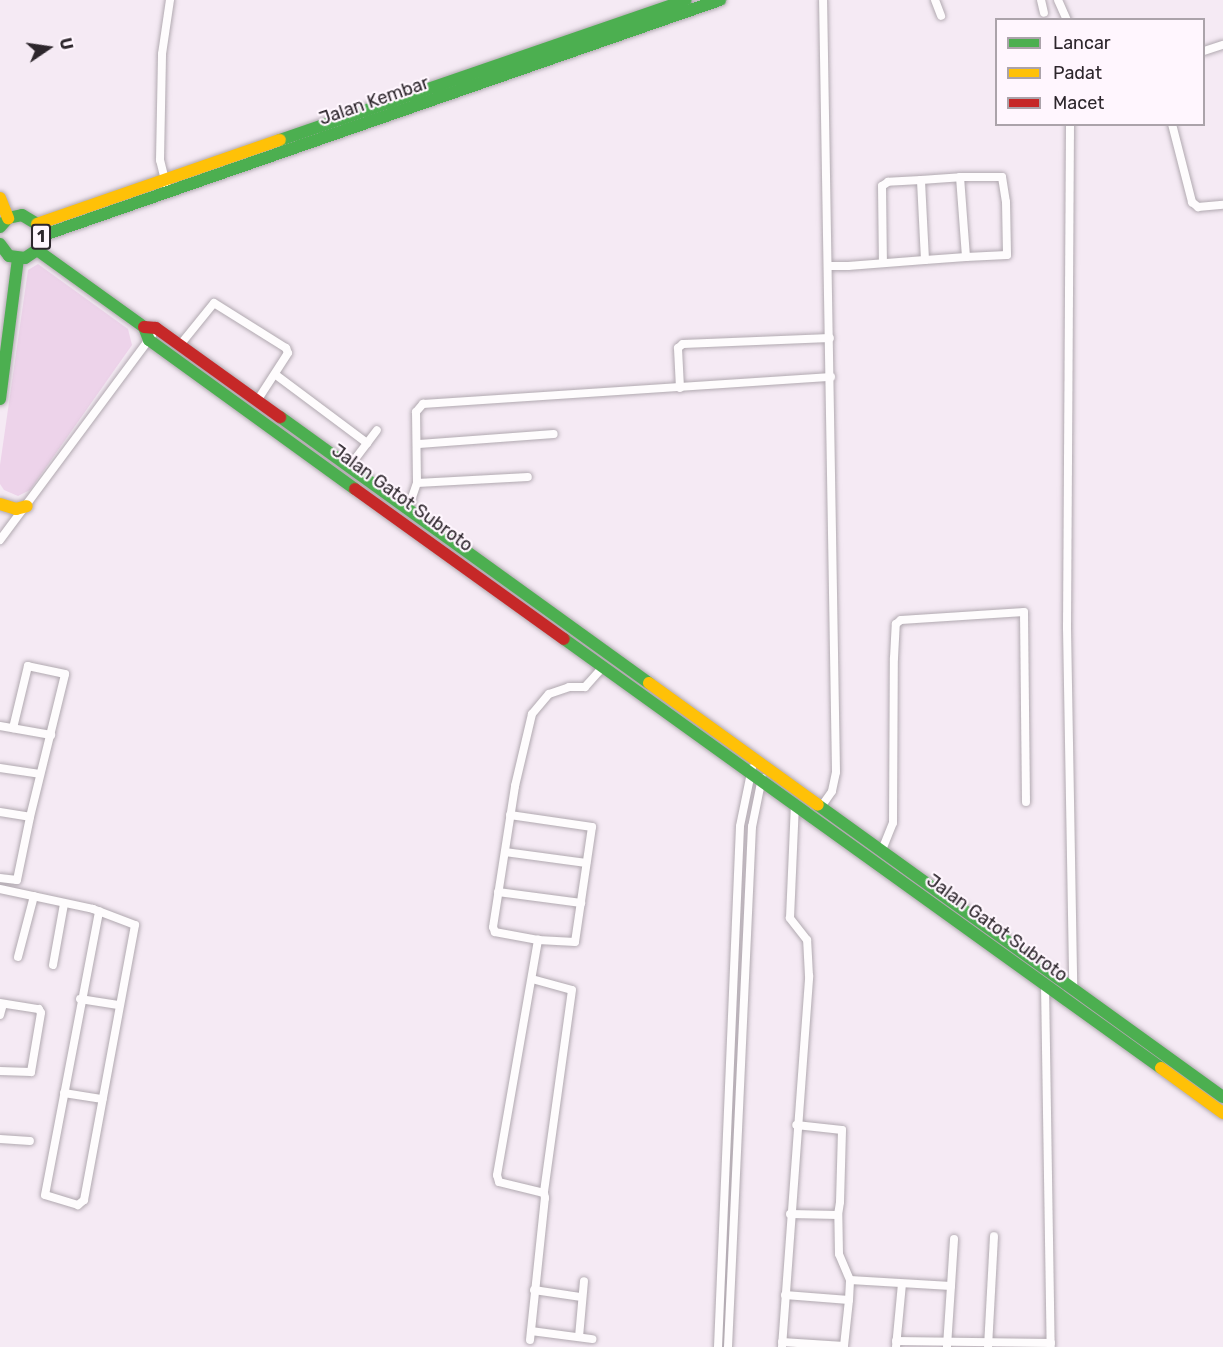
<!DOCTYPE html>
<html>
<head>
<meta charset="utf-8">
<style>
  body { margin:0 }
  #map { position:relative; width:1223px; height:1347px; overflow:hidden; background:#f5eaf4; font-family:Rubik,sans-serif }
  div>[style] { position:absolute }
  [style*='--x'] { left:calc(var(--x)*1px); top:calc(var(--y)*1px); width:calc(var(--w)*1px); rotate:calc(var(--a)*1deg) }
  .green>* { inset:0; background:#edd3ea }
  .roads { filter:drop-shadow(0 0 2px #b1a9b0) drop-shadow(0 0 2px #b1a9b0) }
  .street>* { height:8px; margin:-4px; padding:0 4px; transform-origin:4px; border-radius:4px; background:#fefcfd }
  .fast>* { height:12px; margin:-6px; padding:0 6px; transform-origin:6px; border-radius:6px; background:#4caf50 }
  .slow>* { height:12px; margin:-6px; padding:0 6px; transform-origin:6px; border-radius:6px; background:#ffc107 }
  .jam>* { height:12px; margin:-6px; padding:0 6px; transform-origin:6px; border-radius:6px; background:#c62828 }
  span { translate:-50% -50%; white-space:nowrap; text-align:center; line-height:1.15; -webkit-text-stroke:4.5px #fff6fe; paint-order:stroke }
  .shield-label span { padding:2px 4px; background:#fff6fe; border:2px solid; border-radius:4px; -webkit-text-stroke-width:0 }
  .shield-label { font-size:16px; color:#2d262c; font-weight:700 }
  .street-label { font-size:18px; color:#2d262c }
  .legend { position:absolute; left:995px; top:18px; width:210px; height:108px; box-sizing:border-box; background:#fff6fe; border:2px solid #aba3aa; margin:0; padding:8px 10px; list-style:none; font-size:18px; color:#2d262c }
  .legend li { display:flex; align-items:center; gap:12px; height:30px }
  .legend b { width:30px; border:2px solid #aba3aa }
  .north { position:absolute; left:18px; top:18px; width:60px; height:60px; -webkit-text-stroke:4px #fff6fe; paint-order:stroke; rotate:77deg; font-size:16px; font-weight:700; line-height:24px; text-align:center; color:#2d262c }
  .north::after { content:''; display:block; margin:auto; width:21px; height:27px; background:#2d262c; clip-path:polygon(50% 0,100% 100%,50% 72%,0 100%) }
</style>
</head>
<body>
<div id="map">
  <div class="green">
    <div style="clip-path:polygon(38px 264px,128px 329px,132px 345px,30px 490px,18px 496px,4px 490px,0 484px,0 465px,28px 270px)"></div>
  </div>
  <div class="roads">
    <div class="street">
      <div style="--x:935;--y:0;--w:17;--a:69"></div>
      <div style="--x:1041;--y:0;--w:13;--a:77"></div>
      <div style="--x:1058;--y:0;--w:22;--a:66"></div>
      <div style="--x:1204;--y:51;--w:20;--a:-18"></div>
      <div style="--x:1070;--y:124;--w:504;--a:90.34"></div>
      <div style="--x:1067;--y:628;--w:359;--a:89"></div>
      <div style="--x:1172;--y:124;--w:81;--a:75.6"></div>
      <div style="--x:1192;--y:202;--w:8;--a:40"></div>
      <div style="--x:1198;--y:207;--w:25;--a:-5"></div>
      <div style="--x:960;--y:177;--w:42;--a:0"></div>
      <div style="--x:1002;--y:177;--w:25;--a:81"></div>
      <div style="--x:1006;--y:202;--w:53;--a:88.9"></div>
      <div style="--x:1007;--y:255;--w:41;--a:177.2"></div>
      <div style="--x:921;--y:180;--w:39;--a:-4"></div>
      <div style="--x:960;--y:177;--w:80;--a:85.7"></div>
      <div style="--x:966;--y:257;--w:41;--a:175.8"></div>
      <div style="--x:166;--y:184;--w:25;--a:-104"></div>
      <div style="--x:160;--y:160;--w:106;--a:-88.9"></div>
      <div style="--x:162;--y:54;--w:55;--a:-81.6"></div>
      <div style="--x:829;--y:266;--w:19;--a:0"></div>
      <div style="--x:848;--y:266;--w:77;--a:-4.5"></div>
      <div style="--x:925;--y:260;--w:80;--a:-92.9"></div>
      <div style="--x:921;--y:180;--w:33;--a:177"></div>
      <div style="--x:888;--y:182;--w:7;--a:146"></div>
      <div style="--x:882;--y:186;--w:77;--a:89.3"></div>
      <div style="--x:180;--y:345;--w:54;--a:-51"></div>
      <div style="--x:214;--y:303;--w:85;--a:32"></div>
      <div style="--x:286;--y:348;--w:5;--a:68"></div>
      <div style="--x:288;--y:353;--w:57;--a:122.9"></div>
      <div style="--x:276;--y:375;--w:114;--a:36.8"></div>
      <div style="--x:680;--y:388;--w:40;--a:-92.9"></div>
      <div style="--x:678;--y:348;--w:6;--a:-39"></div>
      <div style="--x:683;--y:344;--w:147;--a:-2.3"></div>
      <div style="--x:419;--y:444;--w:135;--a:-4.2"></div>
      <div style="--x:349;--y:467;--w:46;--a:-52.9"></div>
      <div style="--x:417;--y:483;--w:111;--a:-3.1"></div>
      <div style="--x:408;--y:509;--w:28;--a:-71"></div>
      <div style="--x:417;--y:483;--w:71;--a:-90.8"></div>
      <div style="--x:416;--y:412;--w:11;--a:-49"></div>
      <div style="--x:423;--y:404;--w:409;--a:-3.8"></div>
      <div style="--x:0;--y:540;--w:255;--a:-53.4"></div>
      <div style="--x:0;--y:726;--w:52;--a:10"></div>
      <div style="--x:0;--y:768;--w:40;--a:8.5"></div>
      <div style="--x:821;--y:807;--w:19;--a:-55"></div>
      <div style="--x:832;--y:791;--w:19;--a:-78"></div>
      <div style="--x:836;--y:772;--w:772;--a:-90.96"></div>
      <div style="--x:0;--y:812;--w:30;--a:9"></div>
      <div style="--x:30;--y:817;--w:147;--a:-76.2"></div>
      <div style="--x:65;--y:674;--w:38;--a:-168"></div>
      <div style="--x:28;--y:666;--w:64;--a:103.6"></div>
      <div style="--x:510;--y:815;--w:83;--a:8.3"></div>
      <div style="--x:592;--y:827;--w:116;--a:98.4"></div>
      <div style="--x:575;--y:942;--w:37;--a:-177"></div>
      <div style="--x:882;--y:850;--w:29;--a:-68"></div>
      <div style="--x:893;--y:823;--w:165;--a:-89.7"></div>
      <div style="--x:894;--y:658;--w:34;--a:-87"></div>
      <div style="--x:896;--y:624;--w:6;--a:-39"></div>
      <div style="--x:901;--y:620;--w:123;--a:-3.7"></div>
      <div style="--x:1024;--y:612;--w:190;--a:89.4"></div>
      <div style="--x:505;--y:852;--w:82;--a:7.7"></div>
      <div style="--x:0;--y:878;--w:17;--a:7"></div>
      <div style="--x:17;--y:880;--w:64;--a:-78.3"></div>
      <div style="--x:0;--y:889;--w:95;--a:12.1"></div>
      <div style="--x:93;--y:909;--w:45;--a:20.9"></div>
      <div style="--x:135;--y:925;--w:280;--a:100.5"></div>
      <div style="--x:84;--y:1200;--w:8;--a:140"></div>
      <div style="--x:78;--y:1205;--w:34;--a:-163"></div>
      <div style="--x:45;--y:1195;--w:289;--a:-79.2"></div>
      <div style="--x:498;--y:892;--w:84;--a:7.5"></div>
      <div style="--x:18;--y:957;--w:63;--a:-75.3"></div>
      <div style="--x:53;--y:965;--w:62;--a:-79.8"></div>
      <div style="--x:532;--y:979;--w:41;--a:15.4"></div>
      <div style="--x:572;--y:990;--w:205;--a:97.9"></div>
      <div style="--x:1045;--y:985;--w:362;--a:89.1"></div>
      <div style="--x:80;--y:999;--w:37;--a:9"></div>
      <div style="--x:0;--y:1003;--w:39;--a:9"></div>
      <div style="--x:39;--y:1009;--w:4;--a:63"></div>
      <div style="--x:41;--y:1013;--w:60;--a:99.6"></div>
      <div style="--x:31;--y:1072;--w:31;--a:-178"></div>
      <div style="--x:0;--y:1015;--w:11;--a:-75"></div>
      <div style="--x:64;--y:1093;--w:39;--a:9"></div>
      <div style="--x:0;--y:1139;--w:30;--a:4"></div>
      <div style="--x:790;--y:1214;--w:48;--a:1.2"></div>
      <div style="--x:838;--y:1215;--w:13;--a:-81"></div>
      <div style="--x:840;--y:1202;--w:72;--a:-88.4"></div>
      <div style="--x:842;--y:1130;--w:46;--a:-173.8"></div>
      <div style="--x:850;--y:1280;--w:101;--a:3.4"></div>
      <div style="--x:951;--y:1286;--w:61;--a:93.8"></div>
      <div style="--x:951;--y:1286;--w:47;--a:-86.3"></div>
      <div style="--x:534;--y:1290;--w:48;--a:8.5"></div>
      <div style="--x:785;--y:1295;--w:64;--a:4.5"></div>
      <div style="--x:849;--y:1300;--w:20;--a:-87"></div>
      <div style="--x:850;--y:1280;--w:28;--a:-113"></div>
      <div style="--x:839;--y:1254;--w:39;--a:-91"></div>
      <div style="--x:531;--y:1331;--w:62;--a:7.5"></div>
      <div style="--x:579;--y:1337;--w:56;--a:-84.9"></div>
      <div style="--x:530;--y:1340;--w:143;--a:-84"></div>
      <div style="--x:545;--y:1198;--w:5;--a:-101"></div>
      <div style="--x:544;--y:1193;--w:46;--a:-166.3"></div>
      <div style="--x:499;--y:1182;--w:7;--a:-106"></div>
      <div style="--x:497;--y:1175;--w:239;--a:-80.1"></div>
      <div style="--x:538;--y:940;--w:44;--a:-169.5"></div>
      <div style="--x:495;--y:932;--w:5;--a:-112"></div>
      <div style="--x:493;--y:927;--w:143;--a:-81.1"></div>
      <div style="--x:515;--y:786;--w:74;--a:-76.7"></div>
      <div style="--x:532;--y:714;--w:26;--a:-50"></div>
      <div style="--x:549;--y:694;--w:21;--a:-19"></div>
      <div style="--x:569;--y:687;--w:16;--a:0"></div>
      <div style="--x:585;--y:687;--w:28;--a:-48"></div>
      <div style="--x:896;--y:1341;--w:155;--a:0.7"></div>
      <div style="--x:782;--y:1342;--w:62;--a:3.7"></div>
      <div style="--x:844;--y:1346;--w:46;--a:-83.8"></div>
      <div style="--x:718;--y:1347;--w:521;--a:-87.58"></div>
      <div style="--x:740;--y:826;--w:59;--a:-78.3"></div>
      <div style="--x:728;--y:1347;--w:521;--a:-87.36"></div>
      <div style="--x:752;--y:827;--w:50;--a:-78.5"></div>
      <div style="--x:782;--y:1347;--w:372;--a:-85.8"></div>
      <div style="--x:809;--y:976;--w:36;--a:-93"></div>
      <div style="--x:807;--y:940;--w:28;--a:-128"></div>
      <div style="--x:790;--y:918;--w:113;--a:-87.5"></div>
      <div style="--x:896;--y:1347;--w:63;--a:-84.6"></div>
      <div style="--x:988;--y:1347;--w:111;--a:-86.9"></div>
    </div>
    <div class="fast">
      <div style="--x:280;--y:140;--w:429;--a:-19"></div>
      <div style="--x:0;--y:227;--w:12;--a:-48"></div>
      <div style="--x:8;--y:218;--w:14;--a:-12"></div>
      <div style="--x:22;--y:215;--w:17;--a:31"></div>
      <div style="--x:37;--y:224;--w:13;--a:72"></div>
      <div style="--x:41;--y:236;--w:15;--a:106"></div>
      <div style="--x:37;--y:250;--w:14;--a:146"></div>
      <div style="--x:25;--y:258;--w:16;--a:-173"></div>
      <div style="--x:9;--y:256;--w:15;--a:-127"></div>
      <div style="--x:41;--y:236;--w:719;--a:-19.17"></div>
      <div style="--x:37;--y:250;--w:132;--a:35.7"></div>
      <div style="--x:144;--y:327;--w:14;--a:69"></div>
      <div style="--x:149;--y:340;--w:254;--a:35.9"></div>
      <div style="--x:0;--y:399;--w:142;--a:-82.7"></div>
      <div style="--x:280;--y:417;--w:455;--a:35.8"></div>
      <div style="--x:564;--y:639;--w:735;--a:35.7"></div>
      <div style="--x:818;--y:805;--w:499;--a:35.8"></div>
    </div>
    <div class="slow">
      <div style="--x:0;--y:198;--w:22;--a:68"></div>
      <div style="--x:37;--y:224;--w:257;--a:-19.1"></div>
      <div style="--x:0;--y:504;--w:17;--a:17"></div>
      <div style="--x:16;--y:509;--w:11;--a:-15"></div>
      <div style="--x:649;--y:683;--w:208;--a:35.8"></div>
      <div style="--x:1161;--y:1068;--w:77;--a:36"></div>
    </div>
    <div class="jam">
      <div style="--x:144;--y:327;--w:12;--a:5"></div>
      <div style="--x:156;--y:328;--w:153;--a:35.7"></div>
      <div style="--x:355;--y:489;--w:257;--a:35.7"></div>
    </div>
  </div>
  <div class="shield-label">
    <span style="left:41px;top:237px">1</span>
  </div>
  <div class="street-label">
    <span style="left:374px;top:101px;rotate:-19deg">Jalan Kembar</span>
    <span style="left:402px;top:498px;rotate:36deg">Jalan Gatot Subroto</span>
    <span style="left:997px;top:928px;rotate:36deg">Jalan Gatot Subroto</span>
  </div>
  <ul class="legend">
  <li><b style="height:8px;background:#4caf50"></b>Lancar</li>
  <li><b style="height:8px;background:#ffc107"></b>Padat</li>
  <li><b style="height:8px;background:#c62828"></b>Macet</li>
  </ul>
  <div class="north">U</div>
</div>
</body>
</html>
